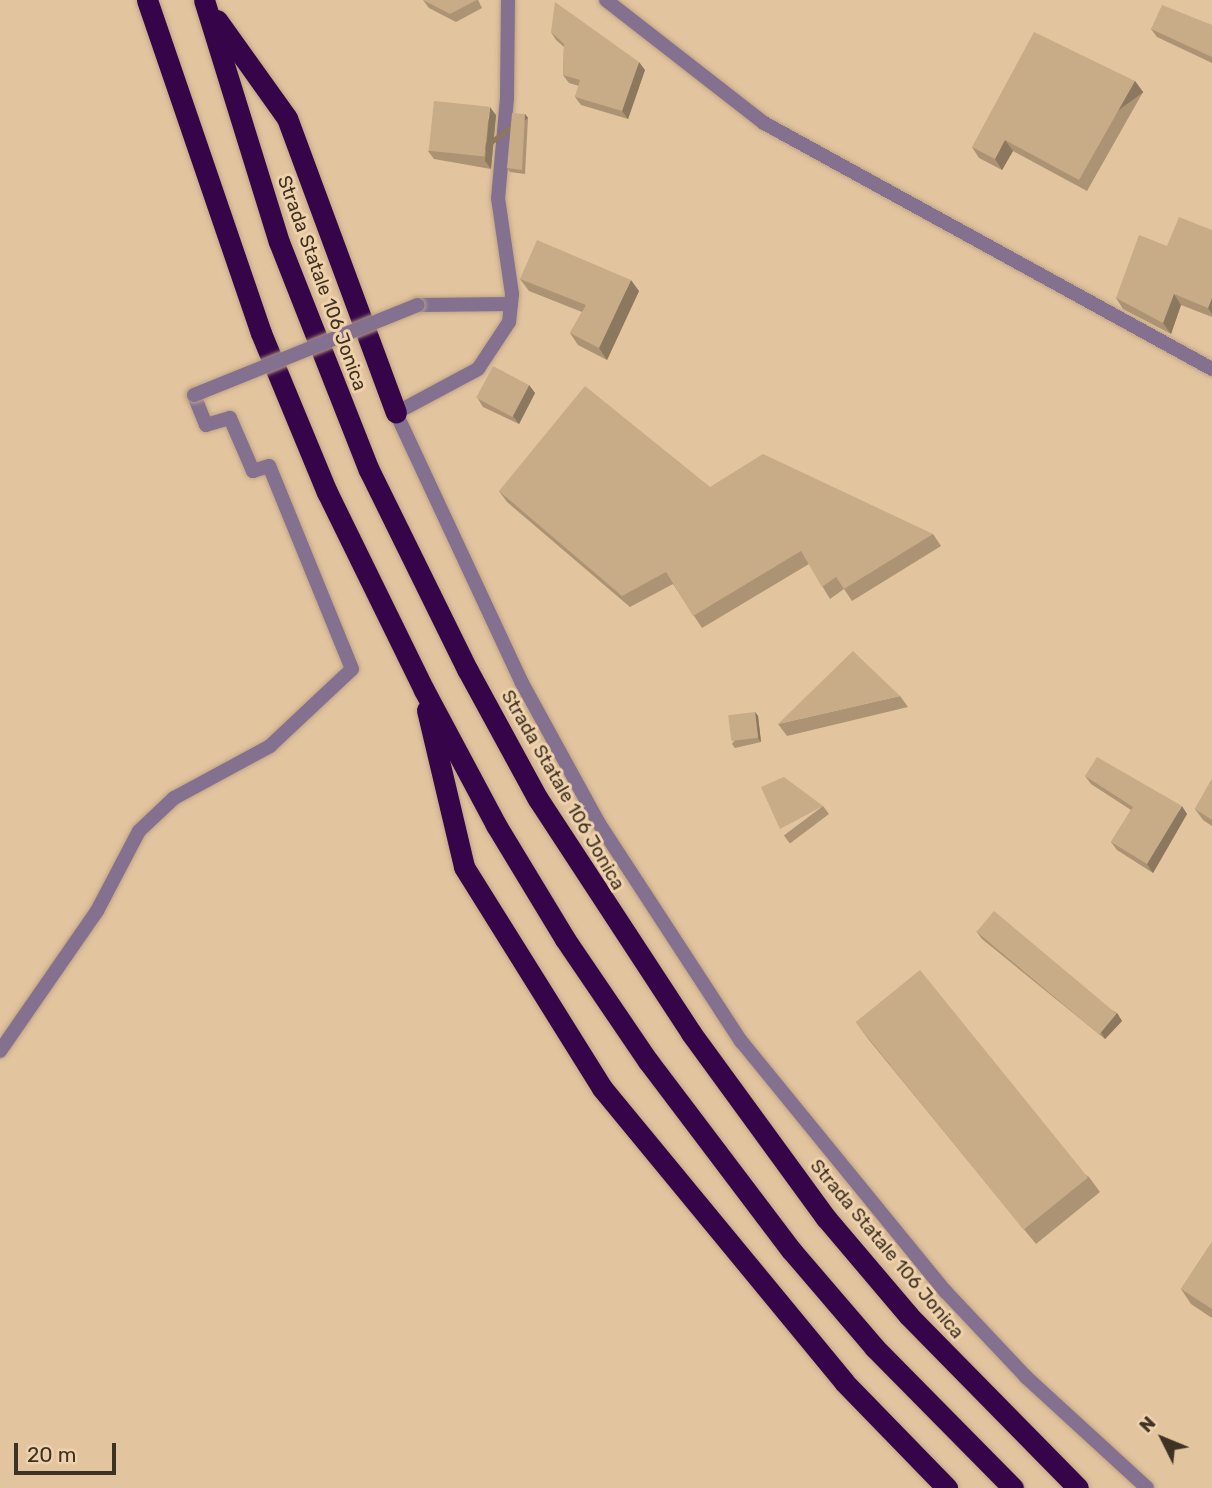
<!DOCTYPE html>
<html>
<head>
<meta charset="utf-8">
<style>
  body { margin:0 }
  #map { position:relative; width:1212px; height:1488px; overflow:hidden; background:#e2c49f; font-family:Rubik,sans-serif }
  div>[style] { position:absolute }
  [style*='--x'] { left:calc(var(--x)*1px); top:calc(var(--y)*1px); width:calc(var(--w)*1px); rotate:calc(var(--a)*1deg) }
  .roads { filter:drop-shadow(0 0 2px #bea484) drop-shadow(0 0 2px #bea484) }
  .street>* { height:14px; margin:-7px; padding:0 7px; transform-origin:7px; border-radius:7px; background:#84708f }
  .highway>* { height:21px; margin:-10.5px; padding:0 10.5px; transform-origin:10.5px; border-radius:10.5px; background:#350449 }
  .bridges { filter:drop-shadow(0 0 2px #bea484) drop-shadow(0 0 2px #bea484) }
  .street-bridge>* { height:14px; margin:-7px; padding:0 7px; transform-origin:7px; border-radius:7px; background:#84708f }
  .wall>* { inset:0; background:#ac9374; transform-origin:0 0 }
  .shaded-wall>* { inset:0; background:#8c785e; transform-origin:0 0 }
  .building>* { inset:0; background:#c8ab87; transform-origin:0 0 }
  span { translate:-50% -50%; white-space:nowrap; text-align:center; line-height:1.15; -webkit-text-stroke:6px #efd1ac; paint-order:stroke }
  .street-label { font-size:19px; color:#3d3223 }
  .north { position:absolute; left:1128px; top:1404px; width:70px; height:70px; -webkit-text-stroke:5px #efd1ac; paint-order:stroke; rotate:313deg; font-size:19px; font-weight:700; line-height:28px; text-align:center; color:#3d3223 }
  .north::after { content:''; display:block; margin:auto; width:24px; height:32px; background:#3d3223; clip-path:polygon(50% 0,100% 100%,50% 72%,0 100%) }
  .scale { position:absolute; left:14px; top:1443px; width:102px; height:32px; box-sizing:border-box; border:4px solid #3d3223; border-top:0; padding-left:9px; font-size:21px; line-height:24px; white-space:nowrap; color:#3d3223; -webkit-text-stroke:5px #efd1ac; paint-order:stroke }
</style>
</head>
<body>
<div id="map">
  <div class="roads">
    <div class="street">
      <div style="--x:508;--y:0;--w:98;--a:90.6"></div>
      <div style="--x:507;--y:98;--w:100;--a:95.1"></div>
      <div style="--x:498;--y:198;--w:97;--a:81.7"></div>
      <div style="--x:512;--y:294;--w:28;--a:96"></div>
      <div style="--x:509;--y:322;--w:56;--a:123.4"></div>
      <div style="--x:478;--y:369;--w:93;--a:151.8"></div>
      <div style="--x:396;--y:413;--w:298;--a:65"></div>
      <div style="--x:522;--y:683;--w:158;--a:61.3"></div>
      <div style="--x:598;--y:822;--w:262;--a:56.9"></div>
      <div style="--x:741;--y:1041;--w:324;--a:50.8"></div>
      <div style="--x:946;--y:1292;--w:117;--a:46.7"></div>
      <div style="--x:1026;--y:1377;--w:164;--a:42.5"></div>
      <div style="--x:606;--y:0;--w:200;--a:37.9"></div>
      <div style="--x:764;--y:123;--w:511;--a:28.77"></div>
      <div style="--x:418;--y:305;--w:93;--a:-0.6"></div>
      <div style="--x:0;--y:1051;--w:170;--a:-55.3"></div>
      <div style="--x:97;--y:911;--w:90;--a:-62.3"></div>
      <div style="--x:139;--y:831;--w:48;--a:-43.3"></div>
      <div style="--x:174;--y:798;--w:109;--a:-28.4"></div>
      <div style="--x:270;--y:746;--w:112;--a:-43.2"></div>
      <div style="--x:352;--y:669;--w:219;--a:-112.2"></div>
      <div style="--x:269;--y:466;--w:17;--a:163"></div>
      <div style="--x:253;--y:471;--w:58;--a:-113.5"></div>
      <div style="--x:230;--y:418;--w:25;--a:164"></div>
      <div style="--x:206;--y:425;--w:32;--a:-112"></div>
    </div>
    <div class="highway">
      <div style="--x:147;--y:0;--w:352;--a:71.1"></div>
      <div style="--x:261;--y:333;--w:172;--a:67.5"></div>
      <div style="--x:327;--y:492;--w:220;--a:63.9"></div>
      <div style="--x:424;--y:690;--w:153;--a:61.9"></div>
      <div style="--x:496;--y:825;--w:133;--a:58.8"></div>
      <div style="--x:565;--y:939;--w:148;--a:55.8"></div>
      <div style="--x:648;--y:1061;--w:237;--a:52.9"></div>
      <div style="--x:791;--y:1250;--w:128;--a:49.4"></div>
      <div style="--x:874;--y:1347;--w:198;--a:45.4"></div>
      <div style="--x:204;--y:0;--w:253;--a:72.8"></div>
      <div style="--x:279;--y:242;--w:245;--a:68.5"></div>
      <div style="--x:369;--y:470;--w:222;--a:63.8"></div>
      <div style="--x:467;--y:669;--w:148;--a:61.4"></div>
      <div style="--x:538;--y:799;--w:280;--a:56.8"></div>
      <div style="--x:691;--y:1033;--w:229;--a:53.9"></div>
      <div style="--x:826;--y:1218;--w:128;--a:49.7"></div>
      <div style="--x:909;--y:1316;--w:241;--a:45.5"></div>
      <div style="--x:217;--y:20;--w:120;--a:54.5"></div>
      <div style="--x:287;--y:118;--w:314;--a:69.7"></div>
      <div style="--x:427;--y:710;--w:161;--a:76.7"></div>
      <div style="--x:464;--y:867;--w:261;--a:58"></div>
      <div style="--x:602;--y:1088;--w:381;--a:50.5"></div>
      <div style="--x:844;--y:1382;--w:148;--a:45.8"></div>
    </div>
  </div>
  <div class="bridges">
    <div class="street-bridge">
      <div style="--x:194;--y:395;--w:241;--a:-21.9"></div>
    </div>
  </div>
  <div class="wall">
    <div style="clip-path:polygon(423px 0,478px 0,482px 8px,456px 22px,429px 8px)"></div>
    <div style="clip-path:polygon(1212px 25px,1212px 63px,1157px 37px,1151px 29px)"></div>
    <div style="clip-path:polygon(551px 32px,645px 70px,628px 119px,581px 105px,575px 97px,579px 86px,569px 83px,563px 75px,564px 47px,556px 40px)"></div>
    <div style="clip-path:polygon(1135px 81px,1143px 92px,1087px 191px,1013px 151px,1002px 170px,979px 158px,972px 147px)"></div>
    <div style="clip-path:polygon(525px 114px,528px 118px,525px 174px,510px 172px,507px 168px)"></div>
    <div style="clip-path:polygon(496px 115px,491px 169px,434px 159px,428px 151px)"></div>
    <div style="clip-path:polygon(1212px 230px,1212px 317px,1181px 305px,1171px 334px,1123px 309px,1116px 298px,1167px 246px)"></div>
    <div style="clip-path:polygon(520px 279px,639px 291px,607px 360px,578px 345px,570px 333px,582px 312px,529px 291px)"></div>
    <div style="clip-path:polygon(529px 385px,535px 393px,519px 424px,483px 407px,478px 399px)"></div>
    <div style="clip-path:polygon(710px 487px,933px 534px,941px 546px,852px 601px,844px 589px,830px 599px,809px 564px,702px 628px,673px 584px,630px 607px,507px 502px,499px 491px)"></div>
    <div style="clip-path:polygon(900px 696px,908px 707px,787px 736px,778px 724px)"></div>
    <div style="clip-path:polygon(755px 712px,758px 716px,761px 742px,735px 748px,732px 744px)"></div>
    <div style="clip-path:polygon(1085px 776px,1187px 814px,1153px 873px,1117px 850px,1111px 842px,1131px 810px,1091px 784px)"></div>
    <div style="clip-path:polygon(1212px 779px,1212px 826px,1203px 820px,1195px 809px)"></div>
    <div style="left:823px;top:806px;width:10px;height:49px;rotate:53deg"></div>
    <div style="clip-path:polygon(976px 931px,1117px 1013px,1122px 1021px,1105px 1039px,982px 939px)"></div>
    <div style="clip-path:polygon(858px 1025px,1089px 1177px,1100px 1192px,1036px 1244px,869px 1040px)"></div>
    <div style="clip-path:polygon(1212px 1242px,1212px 1318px,1191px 1304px,1181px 1289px)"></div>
  </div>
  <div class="shaded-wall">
    <div style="clip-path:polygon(639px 62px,645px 70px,628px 119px,622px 111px)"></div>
    <div style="left:1135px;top:81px;width:14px;height:114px;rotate:54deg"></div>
    <div style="clip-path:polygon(490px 107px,496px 115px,491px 169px,485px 161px)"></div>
    <div style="left:525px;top:114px;width:5px;height:56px;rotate:53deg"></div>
    <div style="clip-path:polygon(1005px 140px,1013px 151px,1002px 170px,995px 159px)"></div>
    <div style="clip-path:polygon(631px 280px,639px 291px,607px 360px,599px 348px)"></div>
    <div style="clip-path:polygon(1174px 294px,1181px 305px,1171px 334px,1163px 323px)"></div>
    <div style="clip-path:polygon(1212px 298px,1212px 314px,1208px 308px)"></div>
    <div style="clip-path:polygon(529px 385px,535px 393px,519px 424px,513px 416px)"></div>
    <div style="clip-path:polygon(755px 712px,758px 716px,761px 742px,758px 738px)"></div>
    <div style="clip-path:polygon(1182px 806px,1187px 814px,1153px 873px,1147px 864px)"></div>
    <div style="clip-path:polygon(1117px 1013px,1122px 1021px,1105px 1039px,1100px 1031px)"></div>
  </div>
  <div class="building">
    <div style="clip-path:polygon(423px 0,477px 0,450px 14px)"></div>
    <div style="clip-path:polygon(555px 2px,639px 62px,622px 111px,575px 97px,580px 80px,563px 75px,564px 44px,551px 32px)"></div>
    <div style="clip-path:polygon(1162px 5px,1212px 25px,1212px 57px,1151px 29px)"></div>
    <div style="clip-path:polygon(1034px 32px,1135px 81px,1079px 180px,1005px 140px,995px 159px,972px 147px)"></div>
    <div style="left:434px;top:101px;width:56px;height:50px;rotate:6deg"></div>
    <div style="clip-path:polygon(512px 113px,525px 114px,522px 170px,507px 168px)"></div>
    <div style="clip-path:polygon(1179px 217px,1212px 230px,1212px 298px,1208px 308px,1174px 294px,1163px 323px,1116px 298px,1139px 235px,1167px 246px)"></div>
    <div style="clip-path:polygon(537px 240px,631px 280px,599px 348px,570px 333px,586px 305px,520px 279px)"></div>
    <div style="left:493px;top:366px;width:41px;height:36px;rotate:28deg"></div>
    <div style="clip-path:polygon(585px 386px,710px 487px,763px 454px,933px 534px,844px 589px,836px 577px,822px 587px,801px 551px,693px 616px,666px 572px,622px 596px,499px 491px)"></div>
    <div style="clip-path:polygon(853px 651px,900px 696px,778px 724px)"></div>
    <div style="left:755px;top:712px;width:26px;height:27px;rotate:83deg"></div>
    <div style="clip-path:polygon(1097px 757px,1182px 806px,1147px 864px,1111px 842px,1133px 807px,1085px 776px)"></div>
    <div style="clip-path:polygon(784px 777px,823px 806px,780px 829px,761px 787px)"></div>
    <div style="clip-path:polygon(1212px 779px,1212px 820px,1195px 809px)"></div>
    <div style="left:994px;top:911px;width:160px;height:27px;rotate:40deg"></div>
    <div style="left:920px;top:970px;width:267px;height:83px;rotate:51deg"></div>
    <div style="clip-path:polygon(1212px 1242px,1212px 1309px,1181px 1289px)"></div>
  </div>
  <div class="street-label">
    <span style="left:322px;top:283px;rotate:70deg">Strada Statale 106 Jonica</span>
    <span style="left:563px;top:790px;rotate:60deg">Strada Statale 106 Jonica</span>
    <span style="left:887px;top:1249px;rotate:50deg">Strada Statale 106 Jonica</span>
  </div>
  <div class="north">N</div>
  <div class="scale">20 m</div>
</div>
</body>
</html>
